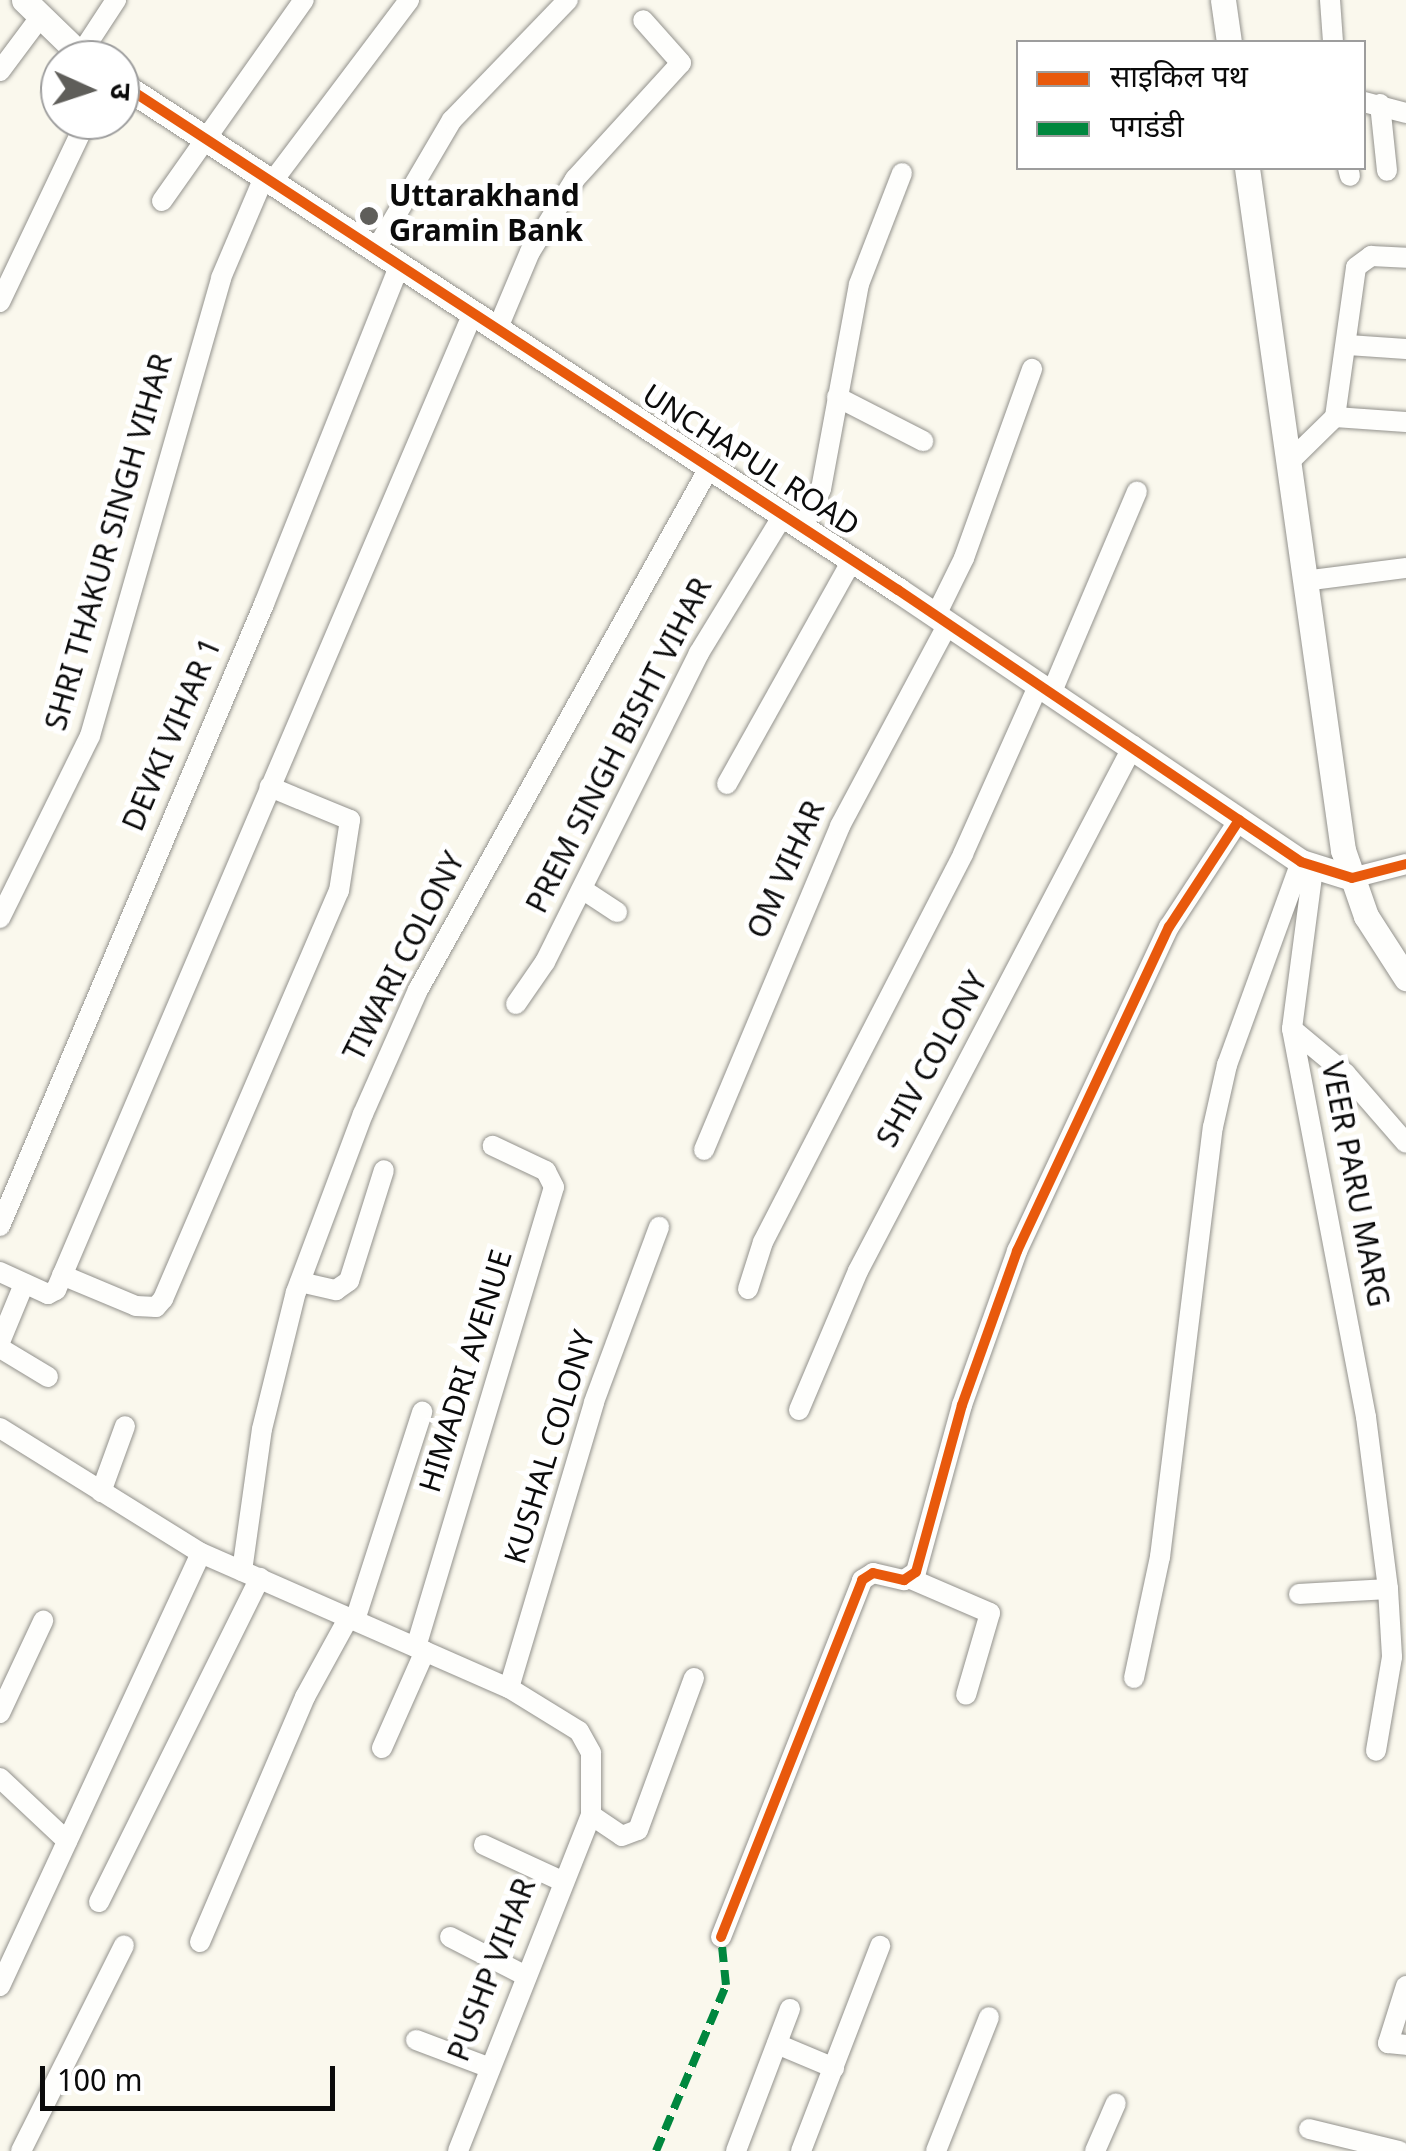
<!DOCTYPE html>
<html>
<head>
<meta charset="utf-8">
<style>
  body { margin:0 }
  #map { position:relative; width:1406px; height:2151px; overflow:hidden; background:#faf8ed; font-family:Georgia,"Noto Sans Devanagari",serif }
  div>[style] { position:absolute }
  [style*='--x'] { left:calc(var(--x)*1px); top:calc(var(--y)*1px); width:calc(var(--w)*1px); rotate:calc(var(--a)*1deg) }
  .roads { filter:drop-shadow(0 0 2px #93928d) drop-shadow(0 0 2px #93928d) }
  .minor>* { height:20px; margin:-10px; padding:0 10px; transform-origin:10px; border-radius:10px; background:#fefefc }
  .tertiary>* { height:25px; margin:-12.5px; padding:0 12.5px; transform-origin:12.5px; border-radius:12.5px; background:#fefefc }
  .quiet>* { height:8px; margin-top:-4px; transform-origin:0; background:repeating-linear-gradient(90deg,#00873e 0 15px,transparent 0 23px) }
  .cycleway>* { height:10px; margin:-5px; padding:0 5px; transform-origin:5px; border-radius:5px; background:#e8590c }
  .dots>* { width:28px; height:28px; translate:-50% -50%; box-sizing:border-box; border:5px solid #fff; border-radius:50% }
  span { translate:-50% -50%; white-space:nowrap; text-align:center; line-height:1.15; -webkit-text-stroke:10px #fff; paint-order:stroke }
  .poi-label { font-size:30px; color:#0b0b0b; font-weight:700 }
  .left { translate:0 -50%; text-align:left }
  .street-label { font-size:30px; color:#0b0b0b }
  .legend { position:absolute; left:1016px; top:40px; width:350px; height:130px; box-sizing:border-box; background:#fff; border:2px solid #9d9d9d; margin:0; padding:12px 18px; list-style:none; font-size:30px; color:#0b0b0b }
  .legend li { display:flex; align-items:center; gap:20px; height:50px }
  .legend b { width:50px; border:2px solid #9d9d9d }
  .north { position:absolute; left:40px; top:40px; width:100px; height:100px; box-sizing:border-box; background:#fff; border:2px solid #9d9d9d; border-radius:50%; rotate:93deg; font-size:28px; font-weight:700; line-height:40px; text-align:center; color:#0b0b0b }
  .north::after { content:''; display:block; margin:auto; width:35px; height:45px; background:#5f5e5a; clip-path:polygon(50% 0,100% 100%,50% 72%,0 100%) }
  .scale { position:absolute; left:40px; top:2066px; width:295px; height:45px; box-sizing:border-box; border:5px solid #0b0b0b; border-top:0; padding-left:12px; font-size:30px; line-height:35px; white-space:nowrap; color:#0b0b0b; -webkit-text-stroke:8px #fff; paint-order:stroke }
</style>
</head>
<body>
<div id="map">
  <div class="roads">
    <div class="minor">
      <div style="--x:1330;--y:0;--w:42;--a:85.9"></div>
      <div style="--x:80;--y:55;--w:66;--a:-56.8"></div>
      <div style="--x:0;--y:71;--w:64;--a:-53.3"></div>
      <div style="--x:1364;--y:102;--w:43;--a:14.7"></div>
      <div style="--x:1380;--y:104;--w:67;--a:84"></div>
      <div style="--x:1348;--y:168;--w:8;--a:76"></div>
      <div style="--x:272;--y:182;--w:228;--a:-53"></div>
      <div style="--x:162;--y:201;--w:246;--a:-54.8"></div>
      <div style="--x:375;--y:251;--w:152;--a:-59.6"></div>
      <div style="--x:452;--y:120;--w:167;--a:-46"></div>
      <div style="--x:0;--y:302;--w:202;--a:-64.5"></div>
      <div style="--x:497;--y:330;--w:85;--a:-67.1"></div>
      <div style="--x:530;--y:252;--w:86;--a:-58.3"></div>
      <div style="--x:575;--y:179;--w:157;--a:-47.6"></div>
      <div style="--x:681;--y:63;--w:57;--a:-131.5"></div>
      <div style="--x:1348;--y:345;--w:58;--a:3.9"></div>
      <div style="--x:837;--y:397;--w:97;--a:27.1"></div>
      <div style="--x:1335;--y:417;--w:71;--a:4"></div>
      <div style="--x:1287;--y:464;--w:67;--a:-44.4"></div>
      <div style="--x:1335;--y:417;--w:151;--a:-82"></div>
      <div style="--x:1356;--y:267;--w:19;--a:-36"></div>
      <div style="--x:1371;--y:256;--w:35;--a:3"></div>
      <div style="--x:802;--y:529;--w:44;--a:-64.6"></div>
      <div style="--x:821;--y:489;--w:208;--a:-79.5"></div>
      <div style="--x:859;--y:284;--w:119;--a:-68.8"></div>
      <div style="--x:1304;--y:581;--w:103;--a:-7.3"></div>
      <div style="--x:936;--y:615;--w:64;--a:-63.8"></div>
      <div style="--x:964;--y:558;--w:201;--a:-70.2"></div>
      <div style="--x:1051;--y:694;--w:220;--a:-67"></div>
      <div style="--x:727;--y:784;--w:257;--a:-60.8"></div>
      <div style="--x:1313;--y:869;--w:161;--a:97.5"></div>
      <div style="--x:1292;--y:1029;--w:395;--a:79.2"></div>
      <div style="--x:1366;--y:1417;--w:173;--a:82.7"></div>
      <div style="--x:1388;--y:1589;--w:68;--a:86.6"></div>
      <div style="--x:1392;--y:1657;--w:95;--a:99.7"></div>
      <div style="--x:1352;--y:878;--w:56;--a:-14.5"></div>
      <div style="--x:582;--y:889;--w:42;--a:33.3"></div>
      <div style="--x:0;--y:918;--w:203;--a:-63.7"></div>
      <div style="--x:90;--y:736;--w:476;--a:-74"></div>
      <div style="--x:221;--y:278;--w:110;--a:-66.9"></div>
      <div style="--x:516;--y:1004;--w:51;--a:-55.4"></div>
      <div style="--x:545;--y:962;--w:345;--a:-63.5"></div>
      <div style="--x:699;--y:653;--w:159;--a:-58.6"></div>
      <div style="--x:1292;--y:1029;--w:70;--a:39.8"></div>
      <div style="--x:1346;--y:1074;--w:91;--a:49"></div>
      <div style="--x:704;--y:1150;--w:351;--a:-67.2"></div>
      <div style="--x:840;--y:826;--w:229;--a:-61.9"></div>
      <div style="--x:0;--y:1226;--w:676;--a:-67"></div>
      <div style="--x:264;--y:604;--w:363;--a:-68.2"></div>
      <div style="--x:0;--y:1272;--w:53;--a:24.6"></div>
      <div style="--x:48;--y:1294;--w:9;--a:-27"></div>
      <div style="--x:56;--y:1290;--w:1060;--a:-66.89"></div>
      <div style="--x:62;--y:1275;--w:80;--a:22.7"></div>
      <div style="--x:136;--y:1306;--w:20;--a:3"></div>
      <div style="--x:156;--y:1307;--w:11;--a:-49"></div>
      <div style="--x:163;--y:1299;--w:444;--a:-66.7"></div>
      <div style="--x:339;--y:891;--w:72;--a:-81.2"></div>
      <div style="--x:350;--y:820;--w:87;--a:-157.6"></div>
      <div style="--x:300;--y:1282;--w:37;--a:13"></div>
      <div style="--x:336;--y:1290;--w:16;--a:-35"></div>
      <div style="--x:349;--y:1281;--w:116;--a:-72.5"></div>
      <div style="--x:748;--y:1289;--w:49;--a:-72.3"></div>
      <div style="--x:763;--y:1242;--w:437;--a:-62.7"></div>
      <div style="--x:963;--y:854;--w:184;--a:-65.9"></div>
      <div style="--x:0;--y:1342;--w:63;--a:-67.5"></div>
      <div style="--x:0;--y:1348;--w:56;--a:31.1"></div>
      <div style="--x:799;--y:1410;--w:151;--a:-67"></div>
      <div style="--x:858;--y:1271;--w:593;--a:-62.35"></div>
      <div style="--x:0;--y:1428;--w:237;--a:31.9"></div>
      <div style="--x:201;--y:1553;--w:336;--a:23.7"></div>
      <div style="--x:509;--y:1688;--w:82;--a:31.6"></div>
      <div style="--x:579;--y:1731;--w:25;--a:61"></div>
      <div style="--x:591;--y:1753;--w:62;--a:90"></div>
      <div style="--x:591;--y:1815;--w:361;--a:111.6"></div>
      <div style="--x:101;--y:1492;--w:70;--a:-70"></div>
      <div style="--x:242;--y:1571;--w:143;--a:-82"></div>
      <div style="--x:262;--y:1429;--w:141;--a:-76.1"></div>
      <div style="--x:296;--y:1292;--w:190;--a:-69.4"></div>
      <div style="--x:363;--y:1114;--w:136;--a:-66.1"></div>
      <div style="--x:418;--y:990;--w:598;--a:-60.86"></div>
      <div style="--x:911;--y:1579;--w:86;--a:23.3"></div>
      <div style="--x:990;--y:1613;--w:85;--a:106.3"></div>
      <div style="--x:1299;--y:1594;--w:89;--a:-3.2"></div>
      <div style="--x:355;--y:1620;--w:219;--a:-72.1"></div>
      <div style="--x:416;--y:1647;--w:480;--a:-73.3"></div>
      <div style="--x:554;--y:1187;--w:18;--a:-117"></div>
      <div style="--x:546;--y:1171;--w:59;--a:-154.7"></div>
      <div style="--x:1134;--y:1678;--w:124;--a:-77.9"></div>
      <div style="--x:1160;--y:1557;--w:433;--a:-83"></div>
      <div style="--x:1213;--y:1127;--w:64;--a:-77.3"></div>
      <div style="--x:1227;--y:1065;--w:216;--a:-70"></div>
      <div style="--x:509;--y:1688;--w:298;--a:-73.4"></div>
      <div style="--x:594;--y:1402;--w:187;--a:-69.6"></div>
      <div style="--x:0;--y:1713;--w:102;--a:-64.9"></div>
      <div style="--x:382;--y:1748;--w:106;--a:-66.1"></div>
      <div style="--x:0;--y:1778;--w:92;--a:43.2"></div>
      <div style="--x:591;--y:1815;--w:37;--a:34"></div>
      <div style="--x:622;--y:1836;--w:17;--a:-21"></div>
      <div style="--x:638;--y:1830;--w:162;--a:-69.8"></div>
      <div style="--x:484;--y:1845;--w:86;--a:24.8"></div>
      <div style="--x:99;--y:1902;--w:362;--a:-63.6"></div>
      <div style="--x:450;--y:1937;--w:83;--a:27.2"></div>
      <div style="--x:721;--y:1937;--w:384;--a:-68.4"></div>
      <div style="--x:862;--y:1580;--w:13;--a:-32"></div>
      <div style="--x:873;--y:1573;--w:32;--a:13"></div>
      <div style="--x:904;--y:1580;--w:14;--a:-34"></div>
      <div style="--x:916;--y:1572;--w:173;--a:-74.6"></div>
      <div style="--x:962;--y:1405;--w:164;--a:-70.3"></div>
      <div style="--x:1017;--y:1251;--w:358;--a:-64.9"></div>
      <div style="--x:1169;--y:927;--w:128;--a:-56.8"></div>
      <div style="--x:200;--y:1942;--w:267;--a:-66.8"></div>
      <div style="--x:305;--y:1697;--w:91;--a:-61.2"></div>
      <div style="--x:0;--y:1986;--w:477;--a:-65.1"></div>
      <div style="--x:1406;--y:1986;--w:60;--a:107.5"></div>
      <div style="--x:1388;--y:2043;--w:18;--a:6"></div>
      <div style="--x:416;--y:2040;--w:79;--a:20.7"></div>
      <div style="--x:777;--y:2044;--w:62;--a:22.8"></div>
      <div style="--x:1309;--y:2129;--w:93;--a:13.7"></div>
      <div style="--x:21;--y:2151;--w:230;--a:-63.4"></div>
      <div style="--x:736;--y:2151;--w:152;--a:-69.2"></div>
      <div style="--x:801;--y:2151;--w:220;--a:-68.9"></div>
      <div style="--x:936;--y:2151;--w:144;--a:-68.4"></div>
      <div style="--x:1095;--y:2151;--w:52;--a:-66.4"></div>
    </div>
    <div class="tertiary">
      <div style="--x:24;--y:0;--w:86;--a:44.1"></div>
      <div style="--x:1223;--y:0;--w:42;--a:81.9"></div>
      <div style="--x:120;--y:83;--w:929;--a:33.09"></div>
      <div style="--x:898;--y:590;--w:486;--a:34"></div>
      <div style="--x:1301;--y:862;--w:53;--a:17.4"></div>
      <div style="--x:1247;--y:168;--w:689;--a:81.99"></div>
      <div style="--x:1343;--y:850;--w:70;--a:70.8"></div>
      <div style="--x:1366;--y:916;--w:74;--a:57.2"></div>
    </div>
  </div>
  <div class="quiet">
    <div style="--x:656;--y:2151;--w:180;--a:-67.1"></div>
    <div style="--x:726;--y:1985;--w:48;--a:-95.9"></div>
  </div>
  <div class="cycleway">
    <div style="--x:120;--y:83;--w:929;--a:33.09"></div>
    <div style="--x:898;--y:590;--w:486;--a:34"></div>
    <div style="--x:1301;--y:862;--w:53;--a:17.4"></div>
    <div style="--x:1352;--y:878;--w:56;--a:-14.5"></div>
    <div style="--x:721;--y:1937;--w:384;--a:-68.4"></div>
    <div style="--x:862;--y:1580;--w:13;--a:-32"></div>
    <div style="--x:873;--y:1573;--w:32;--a:13"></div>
    <div style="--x:904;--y:1580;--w:14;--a:-34"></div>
    <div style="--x:916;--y:1572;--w:173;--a:-74.6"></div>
    <div style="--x:962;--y:1405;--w:164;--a:-70.3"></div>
    <div style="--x:1017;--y:1251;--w:358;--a:-64.9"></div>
    <div style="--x:1169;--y:927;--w:128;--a:-56.8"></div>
  </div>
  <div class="dots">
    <div style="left:369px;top:216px;background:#5f5e5a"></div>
  </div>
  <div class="poi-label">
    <span class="left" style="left:389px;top:216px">Uttarakhand<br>Gramin Bank</span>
  </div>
  <div class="street-label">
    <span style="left:749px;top:463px;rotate:33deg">UNCHAPUL ROAD</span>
    <span style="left:112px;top:543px;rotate:-74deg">SHRI THAKUR SINGH VIHAR</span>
    <span style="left:175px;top:736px;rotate:-67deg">DEVKI VIHAR 1</span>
    <span style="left:622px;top:747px;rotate:-63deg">PREM SINGH BISHT VIHAR</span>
    <span style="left:789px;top:871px;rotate:-66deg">OM VIHAR</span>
    <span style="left:407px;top:958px;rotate:-63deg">TIWARI COLONY</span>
    <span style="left:935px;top:1061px;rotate:-61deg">SHIV COLONY</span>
    <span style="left:1352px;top:1185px;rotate:79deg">VEER PARU MARG</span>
    <span style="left:469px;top:1372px;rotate:-73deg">HIMADRI AVENUE</span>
    <span style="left:553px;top:1448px;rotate:-73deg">KUSHAL COLONY</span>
    <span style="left:495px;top:1971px;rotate:-69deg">PUSHP VIHAR</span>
  </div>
  <ul class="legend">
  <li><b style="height:12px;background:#e8590c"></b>साइकिल पथ</li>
  <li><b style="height:12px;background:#00873e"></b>पगडंडी</li>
  </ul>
  <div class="north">उ</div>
  <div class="scale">100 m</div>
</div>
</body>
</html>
